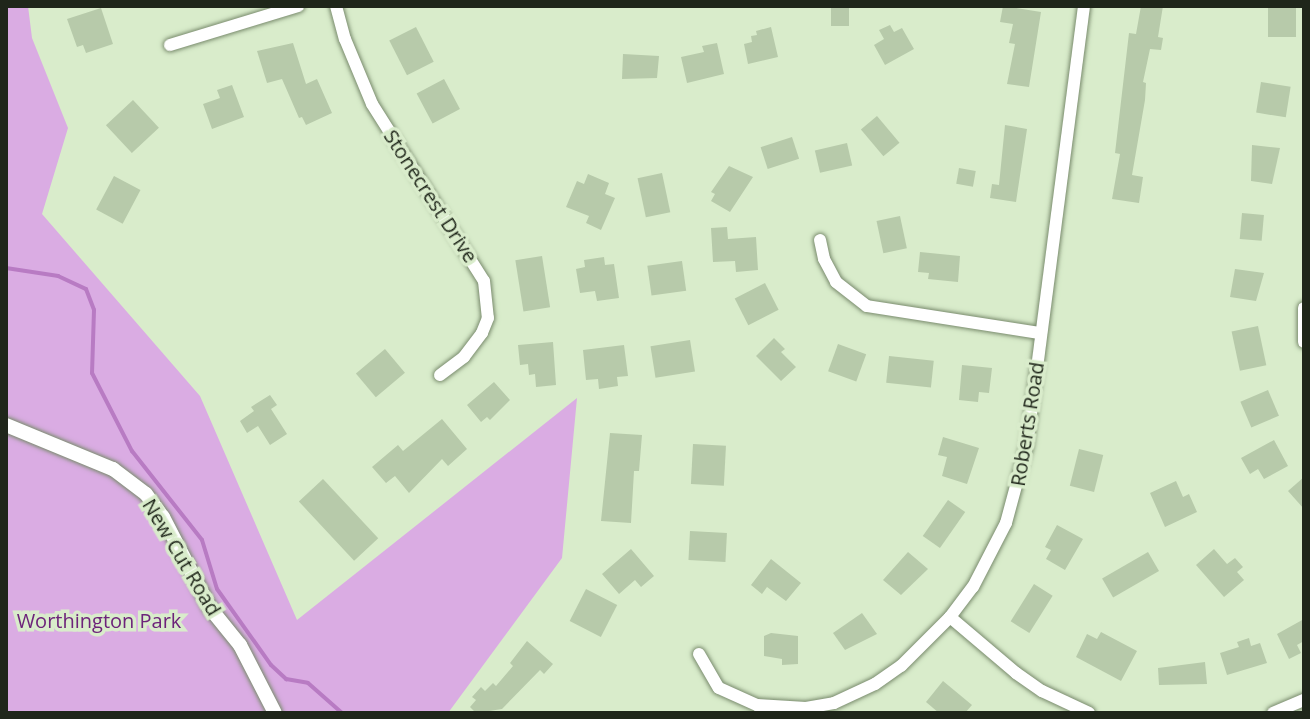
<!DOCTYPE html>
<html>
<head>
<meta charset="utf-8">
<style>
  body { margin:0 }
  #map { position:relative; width:1310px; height:719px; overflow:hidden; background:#d9eccb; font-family:"Open Sans",sans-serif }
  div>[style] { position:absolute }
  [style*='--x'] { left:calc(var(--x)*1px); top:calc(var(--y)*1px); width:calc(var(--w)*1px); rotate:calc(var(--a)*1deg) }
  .green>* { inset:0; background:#daace3 }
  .stream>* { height:4px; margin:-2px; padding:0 2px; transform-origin:2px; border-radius:2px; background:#b87bc3 }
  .building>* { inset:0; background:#b7caaa; transform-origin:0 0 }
  .roads { filter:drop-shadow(0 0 2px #798b6d) drop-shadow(0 0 2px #798b6d) }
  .minor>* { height:12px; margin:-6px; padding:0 6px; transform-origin:6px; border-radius:6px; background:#fff }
  .tertiary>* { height:14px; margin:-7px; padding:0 7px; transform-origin:7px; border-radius:7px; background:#fff }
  span { translate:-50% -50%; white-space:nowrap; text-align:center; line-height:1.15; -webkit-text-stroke:7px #d9eccb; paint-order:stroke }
  .street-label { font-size:20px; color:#1f261a }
  .park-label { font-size:20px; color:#6d237a }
  .frame { position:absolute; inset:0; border:8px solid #1f261a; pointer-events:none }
</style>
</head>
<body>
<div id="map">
  <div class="green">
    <div style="clip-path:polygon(6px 6px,28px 6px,32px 38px,68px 128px,42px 214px,200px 396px,297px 620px,577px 398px,562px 558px,448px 713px,6px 713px)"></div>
  </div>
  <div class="stream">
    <div style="--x:6;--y:268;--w:53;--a:8.7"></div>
    <div style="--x:58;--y:276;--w:31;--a:25"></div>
    <div style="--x:86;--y:289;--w:22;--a:69"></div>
    <div style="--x:94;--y:310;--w:63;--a:91.8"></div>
    <div style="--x:92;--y:373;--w:88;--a:62.9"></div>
    <div style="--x:132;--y:451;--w:113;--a:51.8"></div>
    <div style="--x:202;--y:540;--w:51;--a:73"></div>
    <div style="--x:217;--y:589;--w:93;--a:54.6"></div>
    <div style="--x:271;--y:665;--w:21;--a:43"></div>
    <div style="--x:286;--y:679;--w:22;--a:10"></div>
    <div style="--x:308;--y:683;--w:45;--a:41.4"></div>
  </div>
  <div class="building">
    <div style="left:831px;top:6px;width:18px;height:20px"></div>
    <div style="clip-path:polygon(1003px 6px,1041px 12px,1029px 87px,1007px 84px,1015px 44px,1009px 43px,1013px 24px,1000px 22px)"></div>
    <div style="clip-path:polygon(1141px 6px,1163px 6px,1158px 37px,1163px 38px,1161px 50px,1150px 49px,1143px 82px,1146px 83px,1145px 100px,1132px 175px,1143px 177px,1139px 203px,1112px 199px,1120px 154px,1115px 153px,1129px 33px,1136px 34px)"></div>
    <div style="left:1268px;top:6px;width:28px;height:31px"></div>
    <div style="clip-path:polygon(101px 8px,113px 44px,86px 53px,83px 45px,77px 47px,67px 19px)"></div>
    <div style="clip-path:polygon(890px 25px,894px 32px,902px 28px,914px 49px,885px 65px,874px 45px,884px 39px,879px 30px)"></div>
    <div style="left:416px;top:27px;width:39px;height:30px;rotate:63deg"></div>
    <div style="clip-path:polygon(771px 27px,778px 57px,748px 64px,744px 44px,752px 42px,751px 36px,757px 35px,756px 31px)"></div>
    <div style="clip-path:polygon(293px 43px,306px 84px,317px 79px,332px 113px,306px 125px,302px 117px,299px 118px,282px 79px,267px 83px,257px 51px)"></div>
    <div style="clip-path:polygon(717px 43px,724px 74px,687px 83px,681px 57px,704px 52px,702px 46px)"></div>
    <div style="clip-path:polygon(623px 54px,659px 56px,657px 78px,622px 79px)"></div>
    <div style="left:444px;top:79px;width:34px;height:31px;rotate:62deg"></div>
    <div style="left:1261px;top:82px;width:30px;height:31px;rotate:9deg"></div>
    <div style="clip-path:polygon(232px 85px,244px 117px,212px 129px,203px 104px,220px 98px,217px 90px)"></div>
    <div style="left:133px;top:100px;width:38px;height:37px;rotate:47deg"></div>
    <div style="left:877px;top:116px;width:35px;height:21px;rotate:50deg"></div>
    <div style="clip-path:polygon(1005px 125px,1027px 129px,1016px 202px,990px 198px,992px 184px,999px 185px)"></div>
    <div style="left:792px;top:137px;width:23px;height:33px;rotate:72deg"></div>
    <div style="left:847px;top:143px;width:23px;height:33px;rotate:77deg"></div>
    <div style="clip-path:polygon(1252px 145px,1280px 148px,1272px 184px,1251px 181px)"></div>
    <div style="clip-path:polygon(729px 166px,753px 177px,730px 212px,711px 201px,715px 194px,711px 192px)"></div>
    <div style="left:959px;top:168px;width:17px;height:16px;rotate:10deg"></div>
    <div style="left:662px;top:173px;width:40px;height:25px;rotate:78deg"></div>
    <div style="clip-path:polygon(588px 174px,609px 183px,605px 194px,615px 198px,601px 230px,586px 223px,589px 216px,566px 207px,577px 181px,584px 184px)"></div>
    <div style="left:114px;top:176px;width:30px;height:38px;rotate:28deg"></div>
    <div style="left:1242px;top:213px;width:22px;height:26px;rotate:5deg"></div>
    <div style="left:900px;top:216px;width:33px;height:24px;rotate:78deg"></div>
    <div style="clip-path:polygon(727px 227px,728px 239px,756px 237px,758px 270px,736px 272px,735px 261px,713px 262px,711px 228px)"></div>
    <div style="clip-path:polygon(920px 252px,960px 256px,958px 282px,928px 279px,929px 273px,918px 272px)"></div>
    <div style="left:542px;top:256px;width:52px;height:27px;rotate:81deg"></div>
    <div style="clip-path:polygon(604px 257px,605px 265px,614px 264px,619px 298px,597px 301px,595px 291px,580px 293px,576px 269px,585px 267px,584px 260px)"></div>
    <div style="left:682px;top:261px;width:30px;height:35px;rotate:82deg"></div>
    <div style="clip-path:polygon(1235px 269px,1264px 273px,1256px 301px,1230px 297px)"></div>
    <div style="left:765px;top:283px;width:30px;height:34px;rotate:63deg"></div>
    <div style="left:1258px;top:326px;width:40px;height:27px;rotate:78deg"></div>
    <div style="clip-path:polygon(774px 338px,785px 349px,781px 352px,796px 367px,781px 381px,756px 356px)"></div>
    <div style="left:690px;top:340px;width:32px;height:40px;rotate:81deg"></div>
    <div style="clip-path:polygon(553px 342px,556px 385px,536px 387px,535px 374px,529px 375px,528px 364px,520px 365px,518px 345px)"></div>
    <div style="left:838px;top:344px;width:30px;height:29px;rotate:20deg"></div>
    <div style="clip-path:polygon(624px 345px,628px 376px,617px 377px,618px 386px,599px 389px,598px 379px,586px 380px,583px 350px)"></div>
    <div style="left:385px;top:349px;width:31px;height:38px;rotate:50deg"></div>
    <div style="left:889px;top:356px;width:45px;height:27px;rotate:6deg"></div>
    <div style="clip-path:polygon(962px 365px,992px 368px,989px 393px,979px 392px,978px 402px,959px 400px)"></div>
    <div style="clip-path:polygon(494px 382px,510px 400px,490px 420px,487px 417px,481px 422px,467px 405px)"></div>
    <div style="left:1268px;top:390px;width:28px;height:30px;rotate:67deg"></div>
    <div style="clip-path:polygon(270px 395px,277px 405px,271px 409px,287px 434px,270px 445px,258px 426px,247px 433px,240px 421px,254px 411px,251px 407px)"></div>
    <div style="clip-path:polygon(442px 419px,467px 449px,448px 466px,442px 459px,409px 493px,395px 476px,386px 483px,372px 467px,398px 445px,403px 451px)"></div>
    <div style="clip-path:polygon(610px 433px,642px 435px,639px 471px,634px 471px,631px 523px,601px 521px)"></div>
    <div style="clip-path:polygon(943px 437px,979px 448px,967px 484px,942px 476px,947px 457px,938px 455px)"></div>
    <div style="clip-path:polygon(1274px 440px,1288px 466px,1264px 479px,1258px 469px,1250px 474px,1241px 458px)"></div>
    <div style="left:693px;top:444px;width:33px;height:40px;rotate:3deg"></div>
    <div style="left:1079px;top:449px;width:25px;height:38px;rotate:14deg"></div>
    <div style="clip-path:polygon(1304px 477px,1304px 509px,1288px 491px)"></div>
    <div style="left:323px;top:479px;width:81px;height:33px;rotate:47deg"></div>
    <div style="clip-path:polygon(1176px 481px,1183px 497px,1189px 494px,1197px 512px,1165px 527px,1150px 493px)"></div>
    <div style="left:948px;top:500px;width:21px;height:44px;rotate:35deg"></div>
    <div style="clip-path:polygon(1057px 525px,1083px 539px,1065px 570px,1046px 559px,1051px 550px,1045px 547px)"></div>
    <div style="left:690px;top:531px;width:37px;height:29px;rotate:3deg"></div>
    <div style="clip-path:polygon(631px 549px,654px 576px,641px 587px,635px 580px,619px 594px,602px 574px)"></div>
    <div style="clip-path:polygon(1214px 549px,1227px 564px,1235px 558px,1243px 567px,1237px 572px,1244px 580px,1224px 597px,1196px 565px)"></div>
    <div style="clip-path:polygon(908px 552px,928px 569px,901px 595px,883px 580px)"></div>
    <div style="left:1148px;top:552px;width:22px;height:53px;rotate:60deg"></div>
    <div style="clip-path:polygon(771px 559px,801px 583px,786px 601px,767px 587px,762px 594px,751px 585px)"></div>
    <div style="left:1034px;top:584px;width:22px;height:44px;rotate:32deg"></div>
    <div style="left:586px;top:589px;width:35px;height:36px;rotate:27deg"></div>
    <div style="clip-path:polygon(862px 613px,877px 634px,845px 650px,833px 633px)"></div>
    <div style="clip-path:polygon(1304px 619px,1304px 641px,1297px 645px,1301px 653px,1289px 659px,1277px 634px)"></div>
    <div style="clip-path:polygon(1101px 632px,1137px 651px,1121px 681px,1076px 657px,1087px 634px,1097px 639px)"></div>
    <div style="clip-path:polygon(771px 633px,798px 636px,798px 664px,782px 665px,782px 659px,764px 656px,764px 636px)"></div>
    <div style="clip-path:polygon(1249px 638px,1251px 646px,1260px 643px,1267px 663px,1227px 675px,1220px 653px,1239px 647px,1237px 642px)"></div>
    <div style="clip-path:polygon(527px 641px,553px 664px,544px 674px,540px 670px,502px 709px,476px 713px,470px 707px,476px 700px,472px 697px,481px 687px,485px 691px,493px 683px,496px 686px,513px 666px,510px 663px)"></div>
    <div style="clip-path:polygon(1205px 662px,1207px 684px,1159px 685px,1158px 668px)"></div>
    <div style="clip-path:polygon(943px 681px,972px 705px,965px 713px,939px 713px,926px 702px)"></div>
  </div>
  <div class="roads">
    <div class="minor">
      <div style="--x:336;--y:6;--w:34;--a:75"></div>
      <div style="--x:345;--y:39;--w:70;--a:67.4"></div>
      <div style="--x:372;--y:104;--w:209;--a:57.7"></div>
      <div style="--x:484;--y:281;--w:37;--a:84"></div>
      <div style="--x:488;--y:318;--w:16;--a:112"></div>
      <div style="--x:482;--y:333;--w:30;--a:127"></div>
      <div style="--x:464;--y:357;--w:30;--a:143"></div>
      <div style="--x:170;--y:45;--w:134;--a:-16.9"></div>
      <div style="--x:820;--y:240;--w:19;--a:78"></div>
      <div style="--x:824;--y:259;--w:26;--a:62"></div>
      <div style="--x:836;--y:282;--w:39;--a:38"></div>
      <div style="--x:867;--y:306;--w:175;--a:8.9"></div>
      <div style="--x:1304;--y:308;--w:34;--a:90"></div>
      <div style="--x:950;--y:617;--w:87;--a:40.3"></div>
      <div style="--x:1016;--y:673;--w:32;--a:35"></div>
      <div style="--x:1042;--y:691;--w:52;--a:25.1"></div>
      <div style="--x:699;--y:654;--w:39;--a:60"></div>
      <div style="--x:719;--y:688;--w:42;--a:24.1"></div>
      <div style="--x:757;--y:705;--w:49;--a:3.5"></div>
      <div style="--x:806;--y:708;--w:28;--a:-10"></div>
      <div style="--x:834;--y:703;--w:45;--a:-24.9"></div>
      <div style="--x:875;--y:684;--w:32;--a:-35"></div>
      <div style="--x:901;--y:666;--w:69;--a:-45"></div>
      <div style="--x:950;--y:617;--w:38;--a:-53"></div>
      <div style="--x:973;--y:587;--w:72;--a:-62.7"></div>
      <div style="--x:1006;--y:523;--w:81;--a:-74.9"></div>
      <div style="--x:1027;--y:445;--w:443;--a:-82.6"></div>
      <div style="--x:1273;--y:713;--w:34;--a:-23"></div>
    </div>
    <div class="tertiary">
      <div style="--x:6;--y:425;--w:116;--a:22.4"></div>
      <div style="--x:113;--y:469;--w:41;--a:37.1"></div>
      <div style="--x:146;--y:494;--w:29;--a:54"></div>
      <div style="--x:163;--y:517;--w:102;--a:62.7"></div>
      <div style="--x:210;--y:608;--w:48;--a:51"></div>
      <div style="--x:240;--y:645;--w:76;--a:62.8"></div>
    </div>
  </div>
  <div class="street-label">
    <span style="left:431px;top:196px;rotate:57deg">Stonecrest Drive</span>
    <span style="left:1027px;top:424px;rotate:-81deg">Roberts Road</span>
    <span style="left:182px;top:557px;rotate:59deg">New Cut Road</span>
  </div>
  <div class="park-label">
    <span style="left:99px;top:620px">Worthington Park</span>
  </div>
  <div class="frame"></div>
</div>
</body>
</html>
